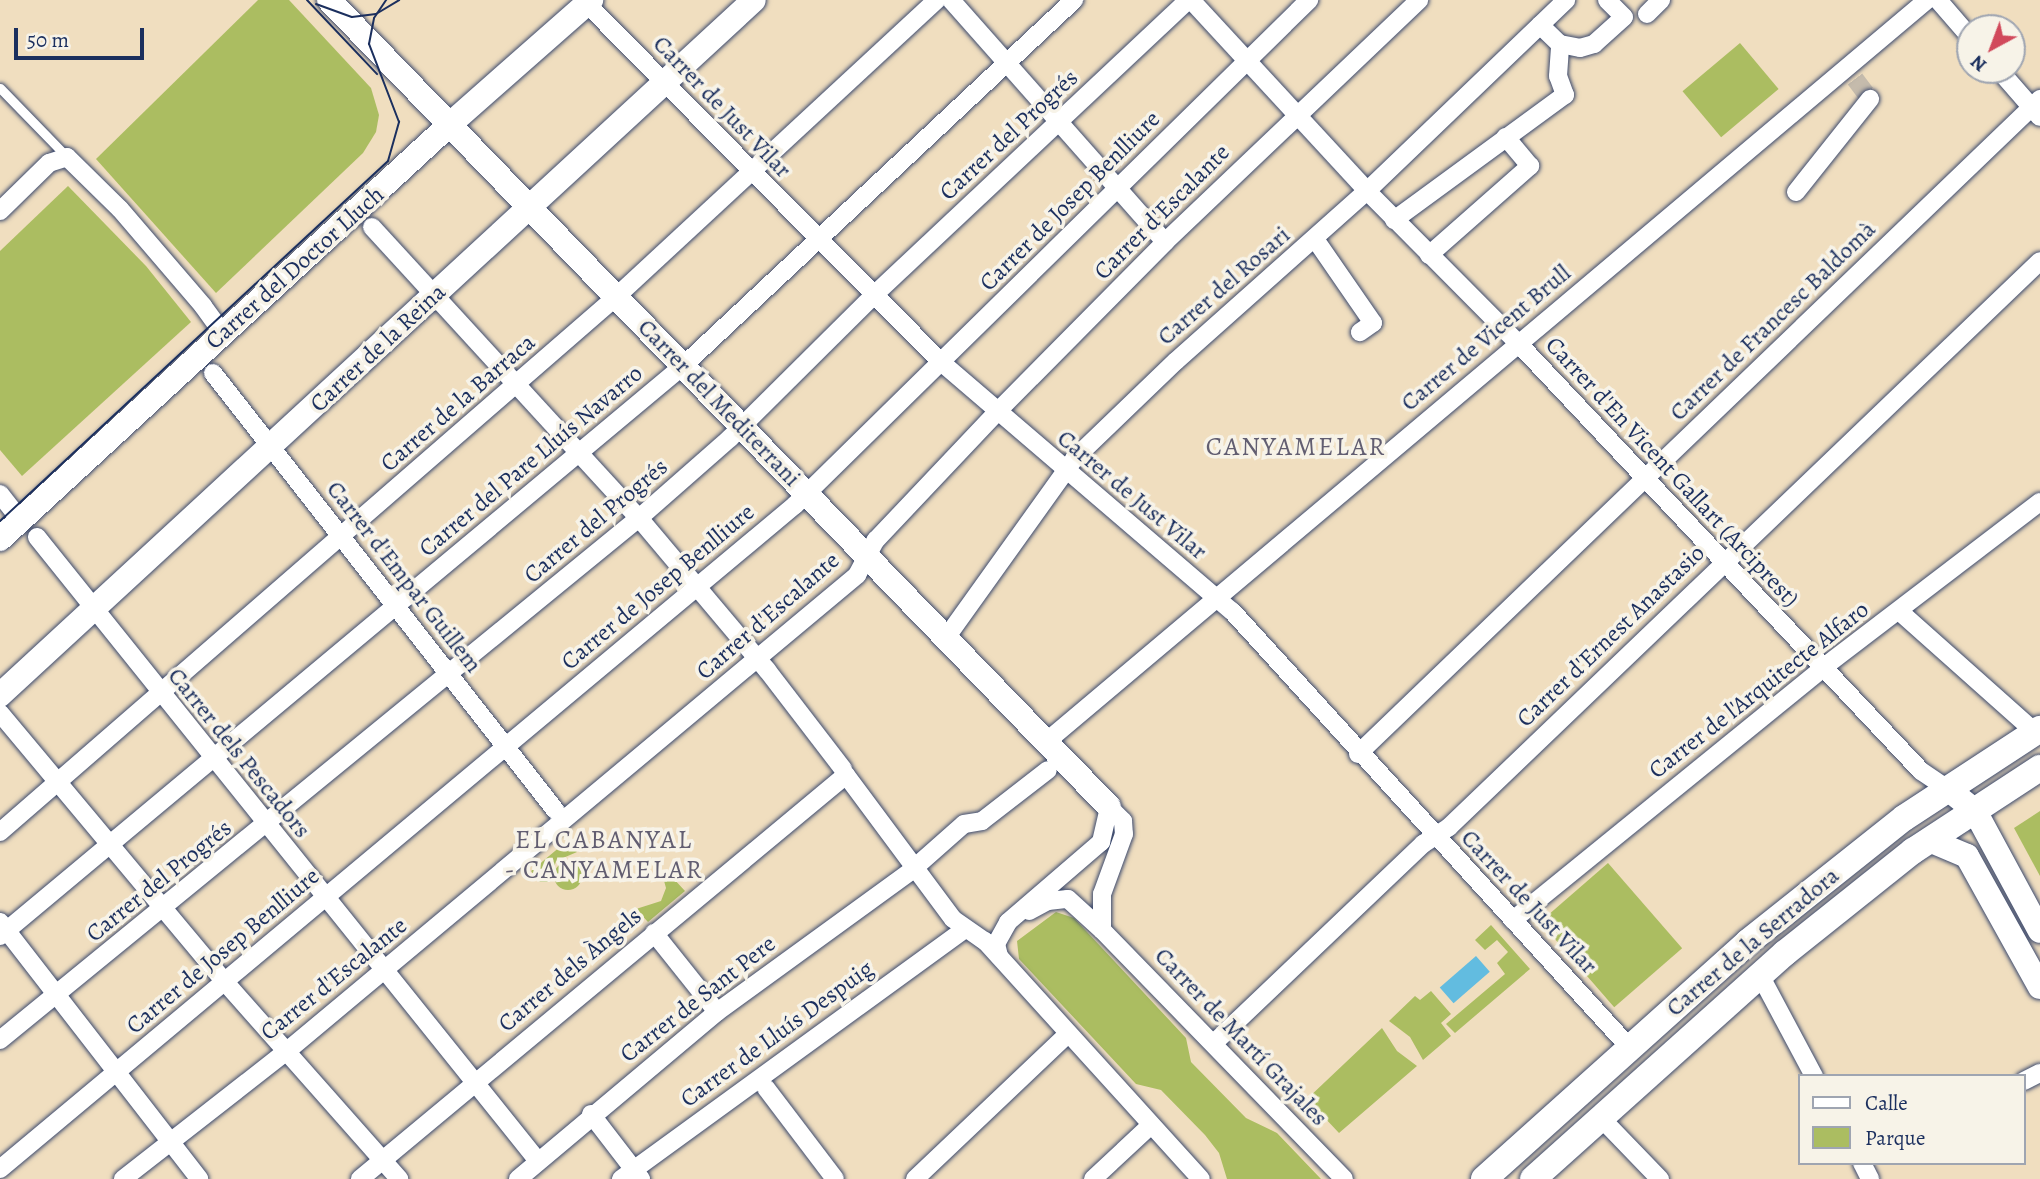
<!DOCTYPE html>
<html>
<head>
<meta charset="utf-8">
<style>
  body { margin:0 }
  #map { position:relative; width:2040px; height:1179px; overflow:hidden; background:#f0debf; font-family:Alegreya,serif }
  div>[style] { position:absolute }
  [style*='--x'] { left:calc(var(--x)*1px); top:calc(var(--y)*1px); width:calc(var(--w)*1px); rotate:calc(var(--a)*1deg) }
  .green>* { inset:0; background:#abbd61; transform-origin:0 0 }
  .round { border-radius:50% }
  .water>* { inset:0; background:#62bce0; transform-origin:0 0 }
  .street-tunnel>* { height:18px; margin-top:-9px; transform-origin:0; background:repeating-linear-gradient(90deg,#c5bbac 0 18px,transparent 0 27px) }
  .roads { filter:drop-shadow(0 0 2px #3b496d) drop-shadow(0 0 2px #3b496d) }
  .lane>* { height:9px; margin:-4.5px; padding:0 4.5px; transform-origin:4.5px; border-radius:4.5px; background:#fff }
  .street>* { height:18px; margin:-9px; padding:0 9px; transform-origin:9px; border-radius:9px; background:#fff }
  .secondary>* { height:24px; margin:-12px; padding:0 12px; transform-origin:12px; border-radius:12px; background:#fff }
  .primary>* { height:26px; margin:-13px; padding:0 13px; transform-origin:13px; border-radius:13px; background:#fff }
  .tram>* { height:2px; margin:-1px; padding:0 1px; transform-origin:1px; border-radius:1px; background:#1b2f5e }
  span { translate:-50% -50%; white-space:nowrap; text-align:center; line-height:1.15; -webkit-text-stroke:7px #f7f3e8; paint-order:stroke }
  .street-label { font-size:24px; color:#1b2f5e }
  .neighbourhood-label { font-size:26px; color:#625e71; letter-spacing:2px }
  .legend { position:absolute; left:1798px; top:1074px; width:228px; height:91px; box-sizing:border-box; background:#f7f3e8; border:2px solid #9fa5b1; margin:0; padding:9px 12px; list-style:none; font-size:21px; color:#1b2f5e }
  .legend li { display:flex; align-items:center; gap:14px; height:35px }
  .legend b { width:35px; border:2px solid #9fa5b1 }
  .north { position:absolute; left:1956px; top:14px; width:70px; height:70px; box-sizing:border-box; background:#f7f3e8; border:2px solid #9fa5b1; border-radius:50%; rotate:221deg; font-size:19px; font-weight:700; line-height:28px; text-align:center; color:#1b2f5e }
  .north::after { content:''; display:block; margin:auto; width:24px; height:32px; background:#d1495b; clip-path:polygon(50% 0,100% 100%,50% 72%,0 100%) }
  .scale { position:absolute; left:14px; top:28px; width:130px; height:32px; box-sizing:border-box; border:4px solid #1b2f5e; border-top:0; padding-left:9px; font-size:21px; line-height:24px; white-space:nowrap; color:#1b2f5e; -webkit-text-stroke:5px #f7f3e8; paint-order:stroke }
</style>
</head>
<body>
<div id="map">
  <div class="green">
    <div style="clip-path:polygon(258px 0,289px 0,371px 88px,379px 115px,376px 132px,363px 153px,216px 293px,96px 159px)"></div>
    <div style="left:1740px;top:43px;width:60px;height:75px;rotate:50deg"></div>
    <div style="clip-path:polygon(68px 186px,146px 266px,191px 322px,22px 476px,0 450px,0 251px)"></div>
    <div style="clip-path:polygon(2040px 811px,2040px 876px,2014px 828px)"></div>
    <div style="clip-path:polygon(567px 841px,577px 852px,556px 861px,550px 882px,540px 882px,531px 871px)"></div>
    <div class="round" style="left:554px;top:862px;width:28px;height:28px"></div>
    <div style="left:1608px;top:863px;width:113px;height:90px;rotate:49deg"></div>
    <div style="clip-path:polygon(663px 877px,673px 878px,685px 891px,648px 922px,636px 909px,661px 901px,666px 888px)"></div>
    <div style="clip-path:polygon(1056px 912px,1074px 918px,1186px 1038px,1191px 1062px,1246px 1118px,1277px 1133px,1321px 1179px,1227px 1179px,1219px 1153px,1205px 1135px,1161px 1090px,1136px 1084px,1019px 959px,1017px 941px)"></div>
    <div style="clip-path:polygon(1491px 925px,1530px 969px,1455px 1033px,1446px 1024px,1505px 974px,1497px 963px,1508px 952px,1497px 940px,1485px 950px,1475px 940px)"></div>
    <div style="clip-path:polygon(1431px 991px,1451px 1014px,1441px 1023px,1451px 1036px,1423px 1060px,1410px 1037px,1389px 1021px,1415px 996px,1420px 1000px)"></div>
    <div style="clip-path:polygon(1382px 1028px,1397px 1051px,1417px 1066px,1339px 1133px,1307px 1099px)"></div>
  </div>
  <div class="water">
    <div style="left:1476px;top:956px;width:21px;height:48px;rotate:49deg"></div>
  </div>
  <div class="street-tunnel">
    <div style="--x:1855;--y:79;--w:25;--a:53"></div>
  </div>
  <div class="roads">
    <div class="lane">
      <div style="--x:0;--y:88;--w:96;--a:45.8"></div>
    </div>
    <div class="street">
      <div style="--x:583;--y:0;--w:509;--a:45.32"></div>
      <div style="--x:941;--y:362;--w:383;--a:40.6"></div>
      <div style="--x:1232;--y:611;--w:590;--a:47.68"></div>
      <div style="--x:951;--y:0;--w:323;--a:48.5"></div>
      <div style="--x:1191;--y:0;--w:260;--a:47.3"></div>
      <div style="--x:1367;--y:191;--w:214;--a:45.2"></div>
      <div style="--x:1518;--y:343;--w:588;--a:46.72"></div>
      <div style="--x:1921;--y:771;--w:32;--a:34"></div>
      <div style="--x:1938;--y:0;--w:49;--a:49.1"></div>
      <div style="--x:1647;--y:14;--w:20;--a:-45"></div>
      <div style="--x:1540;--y:25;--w:28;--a:44"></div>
      <div style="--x:1560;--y:44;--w:20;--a:11"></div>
      <div style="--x:1580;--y:48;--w:15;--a:-16"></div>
      <div style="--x:1594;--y:44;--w:40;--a:-42"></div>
      <div style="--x:1624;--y:17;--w:24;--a:-135"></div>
      <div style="--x:1999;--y:70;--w:62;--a:48.9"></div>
      <div style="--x:1796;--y:192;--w:119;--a:-51.5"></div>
      <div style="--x:0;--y:211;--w:69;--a:-44.4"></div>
      <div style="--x:49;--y:163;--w:19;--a:-18"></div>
      <div style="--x:67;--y:157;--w:74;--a:44.5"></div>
      <div style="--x:120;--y:209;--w:128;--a:49.4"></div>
      <div style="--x:203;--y:306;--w:27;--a:54"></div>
      <div style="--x:219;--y:328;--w:13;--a:108"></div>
      <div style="--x:1394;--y:220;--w:212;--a:-36.2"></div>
      <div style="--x:1565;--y:95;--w:20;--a:-110"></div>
      <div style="--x:1558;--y:76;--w:32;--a:-86"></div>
      <div style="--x:372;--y:227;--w:395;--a:47.5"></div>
      <div style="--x:639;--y:518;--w:199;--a:49.9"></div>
      <div style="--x:767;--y:670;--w:125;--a:52.5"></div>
      <div style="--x:1315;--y:239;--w:102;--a:55.4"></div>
      <div style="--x:1373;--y:323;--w:16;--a:145"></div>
      <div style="--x:1429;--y:255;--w:135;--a:-41.4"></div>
      <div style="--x:1530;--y:166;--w:38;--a:-130"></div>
      <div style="--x:213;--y:373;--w:556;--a:51.94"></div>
      <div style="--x:0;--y:494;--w:33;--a:52"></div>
      <div style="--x:37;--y:537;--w:800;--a:51.24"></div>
      <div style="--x:1899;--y:611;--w:182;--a:41.7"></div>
      <div style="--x:946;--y:638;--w:220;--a:-54.4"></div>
      <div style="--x:1074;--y:459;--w:141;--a:-43.9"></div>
      <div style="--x:1176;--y:361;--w:256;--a:-41.7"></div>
      <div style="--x:1367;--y:191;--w:276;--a:-43.8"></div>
      <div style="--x:0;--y:713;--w:351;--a:50.1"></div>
      <div style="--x:225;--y:982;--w:263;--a:48.5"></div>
      <div style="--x:1046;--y:742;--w:1152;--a:-40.1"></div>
      <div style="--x:1358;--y:754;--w:946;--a:-43.84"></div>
      <div style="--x:1109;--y:807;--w:20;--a:45"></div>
      <div style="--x:1123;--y:821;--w:13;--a:86"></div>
      <div style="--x:1124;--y:834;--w:64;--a:110.1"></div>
      <div style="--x:1102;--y:894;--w:36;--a:90"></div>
      <div style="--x:1102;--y:930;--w:347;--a:45.8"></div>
      <div style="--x:0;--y:832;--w:817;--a:-40.98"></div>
      <div style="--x:617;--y:296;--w:436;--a:-42.8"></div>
      <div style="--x:921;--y:862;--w:57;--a:-41.5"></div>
      <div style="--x:964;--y:824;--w:18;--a:-9"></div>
      <div style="--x:982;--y:821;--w:83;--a:-37.7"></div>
      <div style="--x:1029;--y:911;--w:21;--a:-28"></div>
      <div style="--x:1048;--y:901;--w:20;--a:-6"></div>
      <div style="--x:1068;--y:899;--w:46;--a:42.4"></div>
      <div style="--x:1513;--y:920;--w:401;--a:-39.1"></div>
      <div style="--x:1824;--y:667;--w:272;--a:-37.4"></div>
      <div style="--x:0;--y:922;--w:325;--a:52.2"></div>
      <div style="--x:654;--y:933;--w:101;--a:51.4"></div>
      <div style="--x:0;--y:936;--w:890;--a:-39.85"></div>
      <div style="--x:683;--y:366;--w:536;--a:-43.11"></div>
      <div style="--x:999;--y:956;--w:12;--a:-104"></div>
      <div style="--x:996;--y:944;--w:25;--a:-61"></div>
      <div style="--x:1008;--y:922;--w:123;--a:-40.7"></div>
      <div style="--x:1101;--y:842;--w:36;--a:-77"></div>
      <div style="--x:1760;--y:975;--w:115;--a:61.9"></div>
      <div style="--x:0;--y:1040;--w:825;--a:-39.25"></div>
      <div style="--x:639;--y:518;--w:121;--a:-41.3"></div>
      <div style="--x:730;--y:438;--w:202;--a:-44.8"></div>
      <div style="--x:873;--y:296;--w:432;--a:-43.2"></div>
      <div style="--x:1214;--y:1043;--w:289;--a:-43.6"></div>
      <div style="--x:1423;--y:844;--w:31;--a:-33"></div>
      <div style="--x:1449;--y:827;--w:818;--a:-43.76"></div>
      <div style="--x:2024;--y:1081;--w:18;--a:-27"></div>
      <div style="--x:766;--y:1088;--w:114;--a:52.8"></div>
      <div style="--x:591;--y:1114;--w:82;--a:52.4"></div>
      <div style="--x:1601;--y:1118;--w:85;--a:46"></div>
      <div style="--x:1862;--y:1163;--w:18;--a:63"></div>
      <div style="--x:0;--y:1169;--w:1036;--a:-39.87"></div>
      <div style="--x:795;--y:505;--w:721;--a:-44.49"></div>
      <div style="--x:123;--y:1179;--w:208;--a:-38"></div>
      <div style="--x:287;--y:1051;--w:743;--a:-39.86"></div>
      <div style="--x:857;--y:575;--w:40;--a:-62"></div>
      <div style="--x:876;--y:540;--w:176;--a:-46.6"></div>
      <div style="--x:997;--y:412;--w:239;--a:-45.3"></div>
      <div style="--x:1165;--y:242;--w:351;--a:-43.6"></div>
      <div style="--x:360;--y:1179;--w:632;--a:-39.74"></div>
      <div style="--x:846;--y:775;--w:179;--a:53.4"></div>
      <div style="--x:953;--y:919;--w:39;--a:35"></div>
      <div style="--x:985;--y:941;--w:321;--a:47.8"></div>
      <div style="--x:518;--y:1179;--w:260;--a:-40"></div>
      <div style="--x:717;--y:1012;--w:245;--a:-36"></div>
      <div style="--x:621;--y:1179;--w:424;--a:-36"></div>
      <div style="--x:915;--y:1179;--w:211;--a:-43.5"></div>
      <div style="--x:1093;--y:1179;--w:79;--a:-43"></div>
    </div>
    <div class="secondary">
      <div style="--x:329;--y:0;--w:1122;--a:45.97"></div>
      <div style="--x:0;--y:539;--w:609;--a:-42.67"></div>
      <div style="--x:448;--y:126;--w:191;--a:-41.4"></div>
      <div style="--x:0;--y:695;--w:1025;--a:-42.67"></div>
      <div style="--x:1948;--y:789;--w:35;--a:39"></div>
      <div style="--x:1975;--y:811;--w:136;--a:61.6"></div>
      <div style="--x:1929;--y:840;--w:41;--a:22.8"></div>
      <div style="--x:1967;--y:856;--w:150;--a:60.9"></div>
    </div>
    <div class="primary">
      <div style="--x:1484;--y:1179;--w:355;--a:-41.9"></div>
      <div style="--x:1748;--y:942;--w:199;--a:-38.5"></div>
      <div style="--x:1904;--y:818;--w:163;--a:-33.2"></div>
      <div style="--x:1533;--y:1179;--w:338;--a:-41.9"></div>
      <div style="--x:1785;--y:953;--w:164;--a:-38.6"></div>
      <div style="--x:1913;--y:851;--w:152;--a:-33.2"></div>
    </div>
  </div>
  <div class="tram">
    <div style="--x:307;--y:0;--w:102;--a:46.6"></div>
    <div style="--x:316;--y:4;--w:38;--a:20"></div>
    <div style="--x:352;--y:17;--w:24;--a:-7"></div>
    <div style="--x:376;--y:14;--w:27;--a:-31"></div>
    <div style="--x:0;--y:521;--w:529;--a:-42.86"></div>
    <div style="--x:388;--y:161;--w:41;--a:-74.2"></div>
    <div style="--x:399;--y:122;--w:84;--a:-111"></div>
    <div style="--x:369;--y:44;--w:26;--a:-79"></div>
    <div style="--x:374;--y:18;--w:22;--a:-56"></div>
  </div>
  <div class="street-label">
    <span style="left:722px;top:107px;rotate:46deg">Carrer de Just Vilar</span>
    <span style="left:1009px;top:135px;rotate:-43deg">Carrer del Progrés</span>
    <span style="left:1070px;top:201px;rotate:-45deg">Carrer de Josep Benlliure</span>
    <span style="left:1162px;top:212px;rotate:-45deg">Carrer d'Escalante</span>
    <span style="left:295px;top:268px;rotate:-42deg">Carrer del Doctor Lluch</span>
    <span style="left:1224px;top:286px;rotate:-41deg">Carrer del Rosari</span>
    <span style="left:1773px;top:321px;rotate:-44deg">Carrer de Francesc Baldomà</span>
    <span style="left:1486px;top:338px;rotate:-40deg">Carrer de Vicent Brull</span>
    <span style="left:378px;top:348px;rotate:-43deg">Carrer de la Reina</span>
    <span style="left:458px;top:403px;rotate:-41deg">Carrer de la Barraca</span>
    <span style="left:719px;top:403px;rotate:46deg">Carrer del Mediterrani</span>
    <span style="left:531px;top:461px;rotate:-40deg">Carrer del Pare Lluís Navarro</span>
    <span style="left:1672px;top:472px;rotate:47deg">Carrer d'En Vicent Gallart (Arciprest)</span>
    <span style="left:1132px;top:495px;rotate:40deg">Carrer de Just Vilar</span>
    <span style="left:596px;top:521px;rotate:-40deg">Carrer del Progrés</span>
    <span style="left:404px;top:577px;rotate:52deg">Carrer d'Empar Guillem</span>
    <span style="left:658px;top:587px;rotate:-40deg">Carrer de Josep Benlliure</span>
    <span style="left:768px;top:616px;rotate:-41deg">Carrer d'Escalante</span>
    <span style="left:1611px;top:636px;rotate:-44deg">Carrer d'Ernest Anastasio</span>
    <span style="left:1759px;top:690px;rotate:-38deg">Carrer de l'Arquitecte Alfaro</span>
    <span style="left:239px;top:753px;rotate:51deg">Carrer dels Pescadors</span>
    <span style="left:159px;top:881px;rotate:-39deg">Carrer del Progrés</span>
    <span style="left:1529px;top:902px;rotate:47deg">Carrer de Just Vilar</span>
    <span style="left:1753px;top:942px;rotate:-40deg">Carrer de la Serradora</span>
    <span style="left:223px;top:951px;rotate:-40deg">Carrer de Josep Benlliure</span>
    <span style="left:570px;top:970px;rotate:-40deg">Carrer dels Àngels</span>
    <span style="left:334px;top:979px;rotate:-39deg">Carrer d'Escalante</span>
    <span style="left:698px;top:999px;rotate:-38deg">Carrer de Sant Pere</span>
    <span style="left:777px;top:1034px;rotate:-36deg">Carrer de Lluís Despuig</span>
    <span style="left:1241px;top:1037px;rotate:46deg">Carrer de Martí Grajales</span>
  </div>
  <div class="neighbourhood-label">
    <span style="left:1296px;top:447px">CANYAMELAR</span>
    <span style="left:604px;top:855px">EL CABANYAL<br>- CANYAMELAR</span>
  </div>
  <ul class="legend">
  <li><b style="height:9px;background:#fff"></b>Calle</li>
  <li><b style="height:19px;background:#abbd61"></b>Parque</li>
  </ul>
  <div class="north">N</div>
  <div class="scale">50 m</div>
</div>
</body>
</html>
